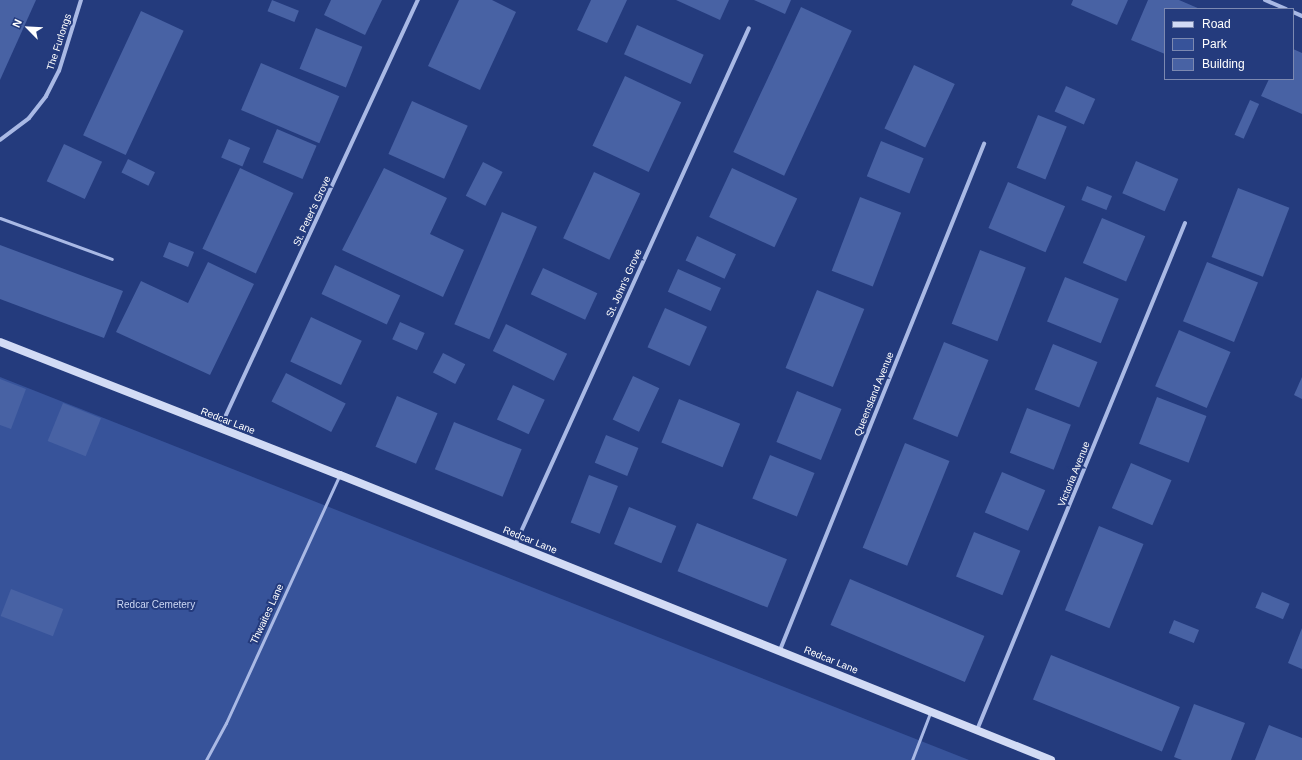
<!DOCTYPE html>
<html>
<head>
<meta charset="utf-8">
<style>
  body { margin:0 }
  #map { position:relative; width:1302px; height:760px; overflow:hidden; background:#243b7d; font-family:Helvetica,sans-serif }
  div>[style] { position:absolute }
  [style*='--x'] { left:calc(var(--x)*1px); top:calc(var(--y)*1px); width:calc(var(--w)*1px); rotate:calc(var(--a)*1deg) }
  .green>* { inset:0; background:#37539a }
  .building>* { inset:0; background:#4862a4; transform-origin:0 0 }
  .service>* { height:3px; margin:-1.5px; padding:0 1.5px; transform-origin:1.5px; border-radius:1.5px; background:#a9b9e5 }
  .minor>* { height:4px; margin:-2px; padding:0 2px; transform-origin:2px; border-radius:2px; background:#a9b9e5 }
  .secondary>* { height:8px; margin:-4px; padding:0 4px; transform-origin:4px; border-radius:4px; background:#d2dbf5 }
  span { translate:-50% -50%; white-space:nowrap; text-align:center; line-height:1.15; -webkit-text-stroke:4px #243b7d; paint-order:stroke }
  .street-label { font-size:10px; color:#fff }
  .park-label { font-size:10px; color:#ccd7f4 }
  .legend { position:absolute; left:1164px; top:8px; width:130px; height:72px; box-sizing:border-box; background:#243b7d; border:1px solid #7c89b1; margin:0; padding:5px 7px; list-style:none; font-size:12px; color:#fff }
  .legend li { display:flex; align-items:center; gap:8px; height:20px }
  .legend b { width:20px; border:1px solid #7c89b1 }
  .north { position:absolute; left:8px; top:8px; width:40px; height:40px; -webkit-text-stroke:3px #243b7d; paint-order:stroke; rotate:294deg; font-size:11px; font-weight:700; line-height:16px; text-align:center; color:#fff }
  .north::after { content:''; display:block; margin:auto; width:14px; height:18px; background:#fff; clip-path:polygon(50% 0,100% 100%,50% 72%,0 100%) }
</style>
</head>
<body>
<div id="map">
  <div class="green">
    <div style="clip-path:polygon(0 377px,969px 760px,0 760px)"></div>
  </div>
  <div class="building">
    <div style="clip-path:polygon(0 0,36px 0,0 80px)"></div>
    <div style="left:272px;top:0;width:29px;height:12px;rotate:22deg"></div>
    <div style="clip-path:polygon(331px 0,382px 0,365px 35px,324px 15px)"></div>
    <div style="clip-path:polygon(459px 0,492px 0,516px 12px,480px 90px,428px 66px)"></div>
    <div style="clip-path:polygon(591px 0,627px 0,607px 43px,577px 30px)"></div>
    <div style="clip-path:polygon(676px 0,729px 0,720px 20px)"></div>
    <div style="clip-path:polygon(754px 0,791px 0,785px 14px)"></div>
    <div style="clip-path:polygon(1073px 0,1128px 0,1117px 25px,1071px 5px)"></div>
    <div style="clip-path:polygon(1148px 0,1179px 0,1200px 9px,1165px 9px,1165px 54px,1131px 40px)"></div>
    <div style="left:801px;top:7px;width:56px;height:160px;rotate:25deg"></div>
    <div style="left:141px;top:11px;width:47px;height:137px;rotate:25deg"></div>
    <div style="left:637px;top:25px;width:73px;height:32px;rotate:24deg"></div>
    <div style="left:316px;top:28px;width:50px;height:44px;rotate:22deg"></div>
    <div style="clip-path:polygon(1293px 49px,1302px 53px,1302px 114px,1261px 96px,1269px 79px,1293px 79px)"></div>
    <div style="left:261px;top:63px;width:85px;height:51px;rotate:23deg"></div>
    <div style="left:914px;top:65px;width:45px;height:70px;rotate:25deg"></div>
    <div style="left:625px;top:76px;width:62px;height:77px;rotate:25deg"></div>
    <div style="left:1066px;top:86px;width:32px;height:28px;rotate:24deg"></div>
    <div style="left:1250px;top:100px;width:10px;height:38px;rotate:24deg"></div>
    <div style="left:412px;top:101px;width:61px;height:58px;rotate:24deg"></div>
    <div style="left:1038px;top:115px;width:31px;height:57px;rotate:22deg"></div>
    <div style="left:277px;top:129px;width:43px;height:36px;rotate:23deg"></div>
    <div style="left:229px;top:139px;width:23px;height:20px;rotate:23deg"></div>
    <div style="left:881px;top:141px;width:46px;height:38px;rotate:22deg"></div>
    <div style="left:64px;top:144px;width:42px;height:41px;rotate:25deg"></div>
    <div style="left:128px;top:159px;width:30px;height:15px;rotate:26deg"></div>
    <div style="left:1136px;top:161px;width:46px;height:35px;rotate:23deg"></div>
    <div style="left:483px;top:162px;width:22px;height:38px;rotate:27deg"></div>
    <div style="left:240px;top:168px;width:59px;height:89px;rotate:25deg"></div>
    <div style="clip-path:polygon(384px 168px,447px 198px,430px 234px,464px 250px,443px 297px,342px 250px)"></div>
    <div style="left:732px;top:168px;width:72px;height:54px;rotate:25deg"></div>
    <div style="left:594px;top:172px;width:51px;height:73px;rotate:25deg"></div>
    <div style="left:1008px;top:182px;width:62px;height:50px;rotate:23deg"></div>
    <div style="left:1087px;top:186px;width:27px;height:15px;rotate:22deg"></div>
    <div style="left:1238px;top:188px;width:55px;height:74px;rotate:21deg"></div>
    <div style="left:860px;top:197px;width:44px;height:79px;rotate:21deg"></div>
    <div style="left:502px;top:212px;width:38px;height:122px;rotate:23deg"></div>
    <div style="left:1102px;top:218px;width:47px;height:49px;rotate:23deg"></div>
    <div style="left:697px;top:236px;width:43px;height:27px;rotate:25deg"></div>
    <div style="left:169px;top:242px;width:27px;height:16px;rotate:22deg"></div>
    <div style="clip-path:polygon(0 245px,123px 291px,104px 338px,0 299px)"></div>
    <div style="left:980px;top:250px;width:49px;height:79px;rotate:21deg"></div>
    <div style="clip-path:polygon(208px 262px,254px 284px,210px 375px,116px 332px,141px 281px,188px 303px)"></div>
    <div style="left:1207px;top:262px;width:55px;height:64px;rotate:22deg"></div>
    <div style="left:335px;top:265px;width:72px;height:32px;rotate:25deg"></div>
    <div style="left:543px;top:268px;width:60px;height:29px;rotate:25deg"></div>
    <div style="left:678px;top:269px;width:47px;height:25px;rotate:24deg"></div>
    <div style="left:1065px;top:277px;width:58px;height:48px;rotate:22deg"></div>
    <div style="left:817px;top:290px;width:51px;height:84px;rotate:22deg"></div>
    <div style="left:665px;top:308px;width:46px;height:43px;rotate:24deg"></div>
    <div style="left:311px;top:317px;width:56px;height:49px;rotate:25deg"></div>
    <div style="left:400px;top:322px;width:27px;height:19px;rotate:24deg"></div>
    <div style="left:506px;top:324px;width:68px;height:30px;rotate:26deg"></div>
    <div style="left:1179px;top:330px;width:56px;height:61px;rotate:23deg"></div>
    <div style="left:944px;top:342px;width:48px;height:83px;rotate:22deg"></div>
    <div style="left:1053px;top:344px;width:48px;height:49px;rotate:22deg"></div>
    <div style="left:443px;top:353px;width:25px;height:22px;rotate:27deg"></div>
    <div style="left:286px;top:373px;width:67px;height:32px;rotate:27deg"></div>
    <div style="left:633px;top:376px;width:29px;height:48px;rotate:25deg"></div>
    <div style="clip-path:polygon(1302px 377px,1302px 399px,1294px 395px)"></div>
    <div style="clip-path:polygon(0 379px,26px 389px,11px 429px,0 425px)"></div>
    <div style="left:513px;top:385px;width:35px;height:38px;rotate:25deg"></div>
    <div style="left:797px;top:391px;width:48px;height:55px;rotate:22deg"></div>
    <div style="left:397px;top:396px;width:44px;height:55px;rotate:23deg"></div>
    <div style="left:1157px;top:397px;width:53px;height:50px;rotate:21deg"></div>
    <div style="left:679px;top:399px;width:66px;height:47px;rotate:22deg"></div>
    <div style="left:63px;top:403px;width:41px;height:41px;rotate:22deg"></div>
    <div style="left:1027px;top:408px;width:47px;height:48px;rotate:21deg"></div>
    <div style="left:454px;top:422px;width:73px;height:51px;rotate:22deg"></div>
    <div style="left:606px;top:435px;width:35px;height:30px;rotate:22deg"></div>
    <div style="left:905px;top:443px;width:48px;height:113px;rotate:22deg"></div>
    <div style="left:770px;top:455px;width:48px;height:47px;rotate:22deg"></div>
    <div style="left:1131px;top:463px;width:44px;height:49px;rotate:23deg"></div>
    <div style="left:1002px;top:472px;width:47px;height:44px;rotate:23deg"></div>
    <div style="left:589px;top:475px;width:31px;height:51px;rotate:21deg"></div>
    <div style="left:629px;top:507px;width:51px;height:40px;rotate:22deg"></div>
    <div style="left:697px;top:523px;width:97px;height:52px;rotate:22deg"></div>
    <div style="left:1099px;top:526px;width:48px;height:91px;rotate:22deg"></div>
    <div style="left:974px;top:532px;width:50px;height:48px;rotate:22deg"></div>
    <div style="left:850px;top:579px;width:146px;height:50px;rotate:23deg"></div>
    <div style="left:11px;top:589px;width:56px;height:29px;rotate:21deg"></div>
    <div style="left:1262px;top:592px;width:30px;height:17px;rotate:23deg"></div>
    <div style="left:1174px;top:620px;width:27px;height:14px;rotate:22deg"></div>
    <div style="clip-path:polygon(1302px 628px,1302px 669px,1288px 663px)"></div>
    <div style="left:1051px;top:655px;width:139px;height:48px;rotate:22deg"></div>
    <div style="clip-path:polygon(1194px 704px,1245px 723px,1231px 760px,1182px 760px,1174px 757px)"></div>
    <div style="clip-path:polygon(1269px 725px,1302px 738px,1302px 760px,1255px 760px)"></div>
  </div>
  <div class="service">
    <div style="--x:0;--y:218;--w:119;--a:20.1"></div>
    <div style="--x:206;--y:760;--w:42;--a:-61.6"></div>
    <div style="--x:226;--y:723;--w:272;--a:-65.4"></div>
    <div style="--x:912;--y:760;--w:50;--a:-69"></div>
  </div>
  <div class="minor">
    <div style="--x:1265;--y:0;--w:23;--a:23"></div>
    <div style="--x:1293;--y:12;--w:10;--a:24"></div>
    <div style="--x:0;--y:140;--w:36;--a:-37"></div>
    <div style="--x:29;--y:118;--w:28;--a:-52"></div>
    <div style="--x:46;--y:96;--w:28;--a:-63"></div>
    <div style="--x:59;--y:71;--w:74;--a:-72.8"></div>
    <div style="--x:220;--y:428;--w:472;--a:-65.2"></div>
    <div style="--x:515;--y:545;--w:567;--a:-65.65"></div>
    <div style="--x:780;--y:650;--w:546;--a:-68.04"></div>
    <div style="--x:977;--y:730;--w:548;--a:-67.69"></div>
  </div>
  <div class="secondary">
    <div style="--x:0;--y:342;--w:365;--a:21.4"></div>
    <div style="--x:340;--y:475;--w:766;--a:21.84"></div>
  </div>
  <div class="street-label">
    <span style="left:59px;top:42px;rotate:-72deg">The Furlongs</span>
    <span style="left:312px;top:211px;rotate:-65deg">St. Peter's Grove</span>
    <span style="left:624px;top:283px;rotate:-66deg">St. John's Grove</span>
    <span style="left:874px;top:394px;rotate:-68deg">Queensland Avenue</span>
    <span style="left:228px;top:421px;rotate:21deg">Redcar Lane</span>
    <span style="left:1074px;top:474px;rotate:-68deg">Victoria Avenue</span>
    <span style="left:530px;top:540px;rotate:22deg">Redcar Lane</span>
    <span style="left:267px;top:614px;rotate:-65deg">Thwaites Lane</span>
    <span style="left:831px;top:660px;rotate:22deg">Redcar Lane</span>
  </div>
  <div class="park-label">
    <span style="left:156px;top:605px">Redcar Cemetery</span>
  </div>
  <ul class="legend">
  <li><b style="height:5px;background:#d2dbf5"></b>Road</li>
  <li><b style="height:11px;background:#37539a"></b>Park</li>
  <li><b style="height:11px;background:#4862a4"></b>Building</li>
  </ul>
  <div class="north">N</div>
</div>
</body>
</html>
